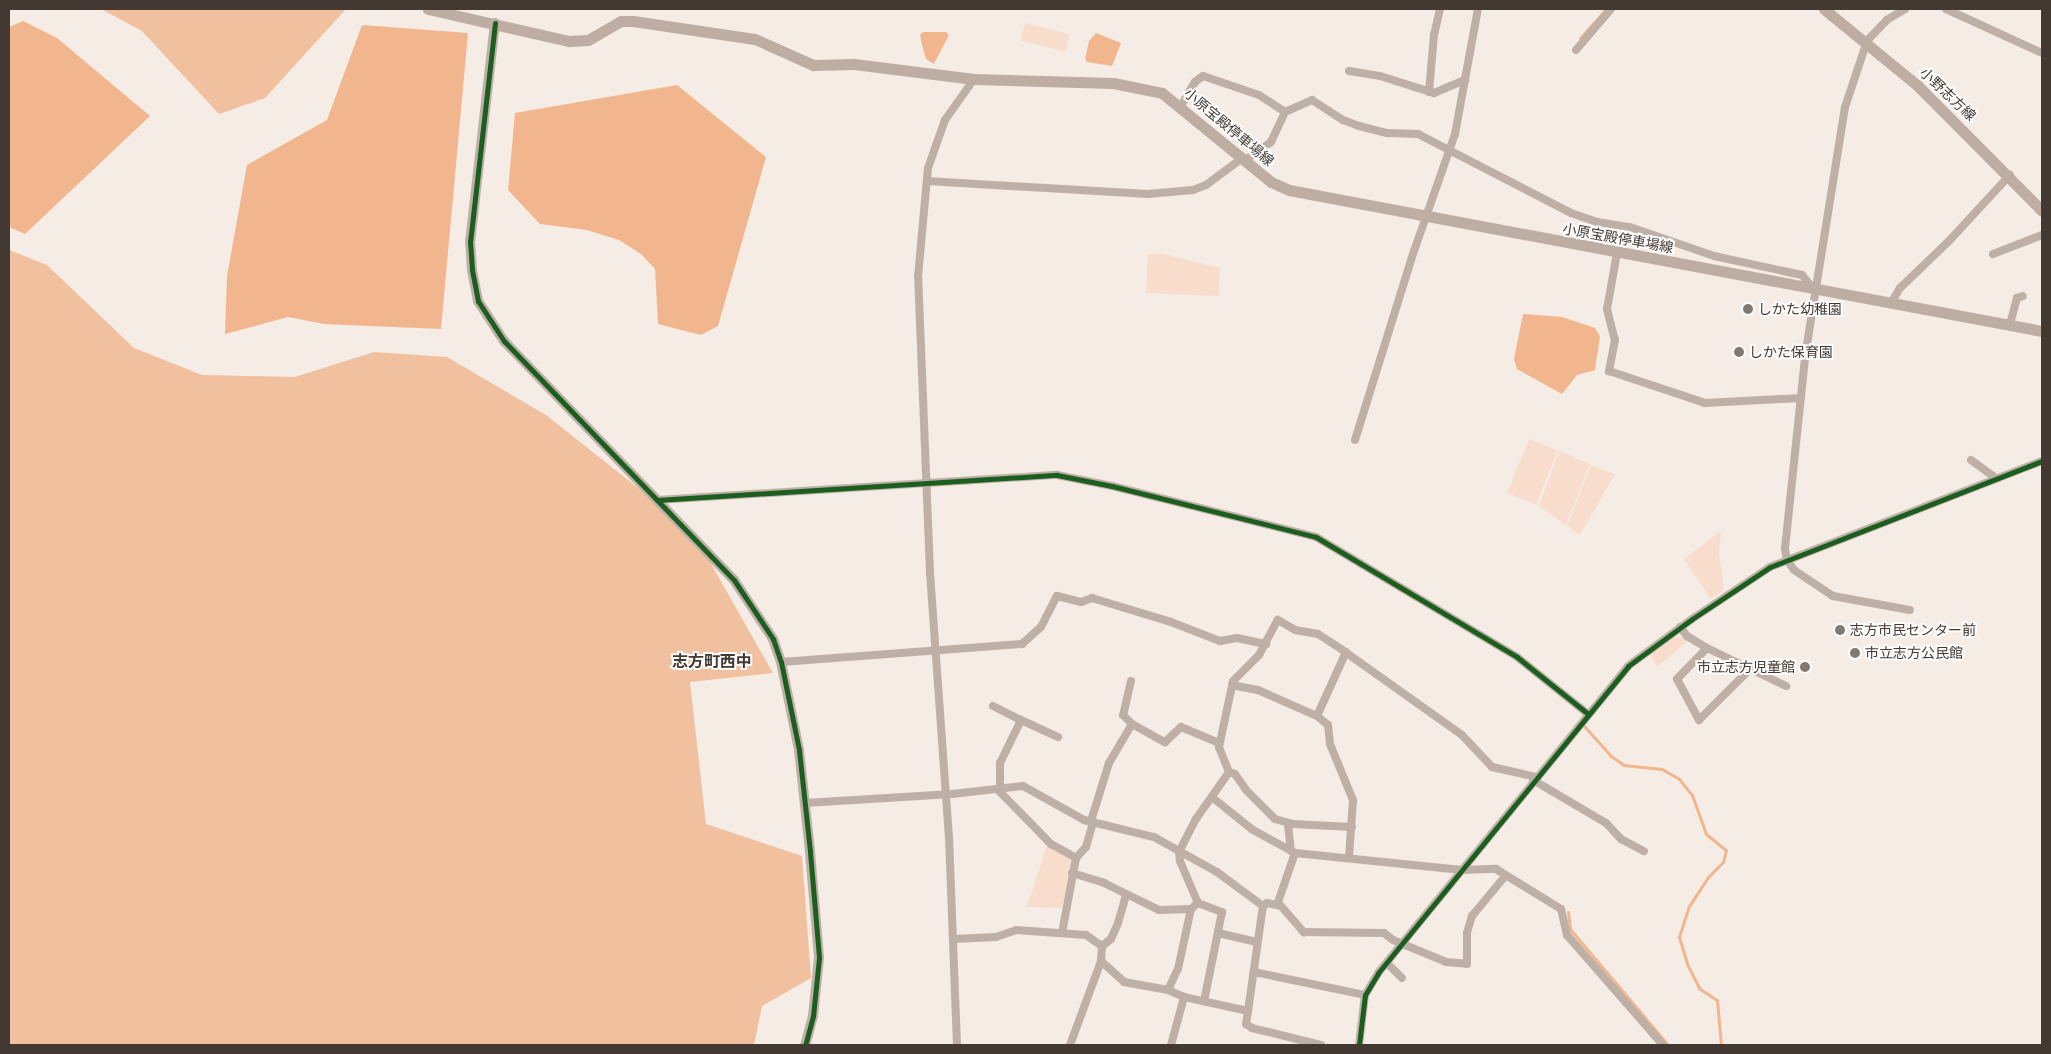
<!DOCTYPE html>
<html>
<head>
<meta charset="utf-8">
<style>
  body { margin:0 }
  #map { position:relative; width:2051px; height:1054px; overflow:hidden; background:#f5ece6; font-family:Poppins,"Noto Sans JP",sans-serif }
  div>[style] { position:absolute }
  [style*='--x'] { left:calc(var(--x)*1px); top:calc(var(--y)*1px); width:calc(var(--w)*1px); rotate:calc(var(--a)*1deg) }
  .green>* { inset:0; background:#f8ddcc; transform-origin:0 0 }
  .forest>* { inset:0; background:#f0c09f }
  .water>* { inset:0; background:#f1b68e }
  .stream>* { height:3px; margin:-1.5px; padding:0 1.5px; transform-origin:1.5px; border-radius:1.5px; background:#f1b68e }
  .minor>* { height:8px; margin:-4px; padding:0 4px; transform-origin:4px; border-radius:4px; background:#beb0a6 }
  .tertiary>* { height:10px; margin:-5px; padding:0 5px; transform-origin:5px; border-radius:5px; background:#beb0a6 }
  .secondary>* { height:11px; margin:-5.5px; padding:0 5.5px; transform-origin:5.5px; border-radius:5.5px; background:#bdada2 }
  .cycleway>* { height:5px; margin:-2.5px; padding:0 2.5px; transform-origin:2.5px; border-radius:2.5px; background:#1b5e20 }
  .dots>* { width:14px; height:14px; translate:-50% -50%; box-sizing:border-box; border:2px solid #fcfcfc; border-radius:50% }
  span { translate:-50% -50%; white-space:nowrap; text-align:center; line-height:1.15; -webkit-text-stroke:4px #fcfcfc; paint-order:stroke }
  .street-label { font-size:14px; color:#433932 }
  .poi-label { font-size:14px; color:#433932 }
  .left { translate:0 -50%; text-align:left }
  .right { translate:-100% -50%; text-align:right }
  .quarter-label { font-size:16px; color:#433932; font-weight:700 }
  .frame { position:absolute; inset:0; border:10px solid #433932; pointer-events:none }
</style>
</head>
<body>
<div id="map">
  <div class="green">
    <div style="left:1025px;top:23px;width:46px;height:18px;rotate:14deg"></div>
    <div style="clip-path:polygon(1148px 254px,1164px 254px,1220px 268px,1219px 296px,1146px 293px)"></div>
    <div style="left:1529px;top:439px;width:31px;height:58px;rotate:22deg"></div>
    <div style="clip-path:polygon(1559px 451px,1590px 464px,1566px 525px,1539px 506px)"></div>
    <div style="clip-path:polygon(1591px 465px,1615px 474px,1580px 535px,1567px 526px)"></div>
    <div style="clip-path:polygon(1721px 531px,1719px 553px,1724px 590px,1711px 599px,1684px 559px)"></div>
    <div style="clip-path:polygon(1675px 636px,1675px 639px,1679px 636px,1688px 641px,1657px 667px,1650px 653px)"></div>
    <div style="clip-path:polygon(1047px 846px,1074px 859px,1062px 908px,1027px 907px)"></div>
  </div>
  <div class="forest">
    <div style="clip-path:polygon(101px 9px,346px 9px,265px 98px,219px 114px,142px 31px)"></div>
    <div style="clip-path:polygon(9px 250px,47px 265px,134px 348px,202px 375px,295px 377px,374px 352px,447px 357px,546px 415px,642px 491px,710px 562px,773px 673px,690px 682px,706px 824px,802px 856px,811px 978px,762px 1006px,754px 1045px,9px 1045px)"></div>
  </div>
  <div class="water">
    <div style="clip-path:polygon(23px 21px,57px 38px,150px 116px,25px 234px,9px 227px,9px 27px)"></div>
    <div style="clip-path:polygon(362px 25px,468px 33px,441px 329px,324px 324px,288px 317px,225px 334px,227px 276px,247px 165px,327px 120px)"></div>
    <div style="clip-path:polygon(923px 32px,946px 32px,949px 35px,934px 64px,926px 59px,923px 49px,920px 35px)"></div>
    <div style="clip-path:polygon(1096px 33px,1121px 43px,1112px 66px,1087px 62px,1085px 59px,1089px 41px)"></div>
    <div style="clip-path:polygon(677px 85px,766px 157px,718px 326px,701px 335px,658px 324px,655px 269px,641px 254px,619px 240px,587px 230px,540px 224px,508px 190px,515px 113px)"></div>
    <div style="clip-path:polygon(1523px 314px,1562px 317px,1595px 328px,1600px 336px,1595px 370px,1577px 375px,1562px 394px,1517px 369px,1514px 359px)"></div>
  </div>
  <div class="stream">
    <div style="--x:1580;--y:38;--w:39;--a:-48"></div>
    <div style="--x:1584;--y:726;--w:40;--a:48"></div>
    <div style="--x:1611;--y:756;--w:16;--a:35"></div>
    <div style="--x:1624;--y:765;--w:38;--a:6"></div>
    <div style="--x:1662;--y:769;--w:20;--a:30"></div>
    <div style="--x:1679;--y:779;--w:21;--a:51"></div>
    <div style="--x:1692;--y:795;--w:41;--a:70.3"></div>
    <div style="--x:1706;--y:834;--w:26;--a:39"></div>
    <div style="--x:1726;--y:850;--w:12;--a:104"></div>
    <div style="--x:1723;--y:862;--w:21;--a:135"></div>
    <div style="--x:1708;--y:877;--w:35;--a:123"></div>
    <div style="--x:1689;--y:906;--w:33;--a:108"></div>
    <div style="--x:1679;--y:937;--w:28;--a:73"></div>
    <div style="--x:1687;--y:964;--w:28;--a:63"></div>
    <div style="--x:1700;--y:989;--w:20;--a:33"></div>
    <div style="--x:1717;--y:1000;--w:45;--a:84.9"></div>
    <div style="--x:1568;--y:912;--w:17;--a:83"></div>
    <div style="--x:1570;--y:929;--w:152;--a:49.8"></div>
  </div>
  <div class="minor">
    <div style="--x:1905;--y:9;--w:21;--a:149"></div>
    <div style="--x:1887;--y:20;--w:29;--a:134"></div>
    <div style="--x:1867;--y:41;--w:70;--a:108.4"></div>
    <div style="--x:1845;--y:107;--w:254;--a:99.1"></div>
    <div style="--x:1805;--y:358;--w:192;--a:96"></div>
    <div style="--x:1785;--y:549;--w:11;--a:80"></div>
    <div style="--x:1787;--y:560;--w:12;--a:55"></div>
    <div style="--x:1794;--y:570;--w:47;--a:33.7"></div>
    <div style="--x:1833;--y:596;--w:78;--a:10.3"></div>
    <div style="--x:1946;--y:9;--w:106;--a:24.6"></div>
    <div style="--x:1576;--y:50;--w:54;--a:-49.5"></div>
    <div style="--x:1349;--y:71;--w:31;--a:9"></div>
    <div style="--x:1380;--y:76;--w:57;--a:17.5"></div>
    <div style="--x:1434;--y:93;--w:34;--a:-23"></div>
    <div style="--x:1429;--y:92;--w:57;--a:-85"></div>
    <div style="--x:1434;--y:35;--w:27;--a:-77"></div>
    <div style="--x:1181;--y:106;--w:28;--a:-60"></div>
    <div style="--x:1195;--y:82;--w:10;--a:-37"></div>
    <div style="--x:1203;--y:76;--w:59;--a:18.7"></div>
    <div style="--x:1259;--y:95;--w:31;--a:33"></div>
    <div style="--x:1244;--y:161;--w:33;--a:-35"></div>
    <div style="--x:1271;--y:142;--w:33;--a:-65"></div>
    <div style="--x:1285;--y:112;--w:30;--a:-24"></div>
    <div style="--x:1312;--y:100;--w:37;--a:33"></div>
    <div style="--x:1343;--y:120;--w:17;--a:21"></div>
    <div style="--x:1359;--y:126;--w:30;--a:14"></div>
    <div style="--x:1388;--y:133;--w:30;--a:2"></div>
    <div style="--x:1418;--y:134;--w:172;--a:27.3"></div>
    <div style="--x:1571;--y:213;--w:28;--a:19"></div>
    <div style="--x:1597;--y:222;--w:33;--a:9"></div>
    <div style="--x:1630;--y:227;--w:89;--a:19"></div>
    <div style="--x:1714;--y:256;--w:90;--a:12.2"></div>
    <div style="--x:1802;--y:275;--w:17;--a:50"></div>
    <div style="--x:927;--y:181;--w:221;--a:3.4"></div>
    <div style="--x:1148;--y:194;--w:45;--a:-5.1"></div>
    <div style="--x:1193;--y:190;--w:14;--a:-21"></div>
    <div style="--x:1206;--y:185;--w:44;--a:-36.6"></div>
    <div style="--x:1617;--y:253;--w:57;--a:100.1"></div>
    <div style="--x:1607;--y:309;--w:32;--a:76"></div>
    <div style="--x:1615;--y:340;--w:32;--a:101"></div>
    <div style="--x:1609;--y:371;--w:101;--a:18.4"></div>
    <div style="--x:1705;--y:403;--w:96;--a:-3"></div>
    <div style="--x:1993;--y:254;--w:53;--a:-21.2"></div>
    <div style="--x:1891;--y:303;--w:17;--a:-59"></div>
    <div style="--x:1900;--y:288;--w:68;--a:-43.8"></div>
    <div style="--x:1949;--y:241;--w:90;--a:-47.3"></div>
    <div style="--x:2010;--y:324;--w:27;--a:-75"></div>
    <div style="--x:2017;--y:298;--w:6;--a:-18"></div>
    <div style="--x:1355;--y:440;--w:198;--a:-72.7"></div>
    <div style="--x:1414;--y:251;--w:124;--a:-70.7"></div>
    <div style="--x:1455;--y:134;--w:127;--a:-79.6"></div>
    <div style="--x:1971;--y:460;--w:31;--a:36"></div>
    <div style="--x:657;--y:500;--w:401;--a:-3.6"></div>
    <div style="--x:1057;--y:475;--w:56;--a:11.3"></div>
    <div style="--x:1112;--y:486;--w:210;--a:14"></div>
    <div style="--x:1316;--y:537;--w:234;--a:30.8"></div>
    <div style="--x:1517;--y:657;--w:90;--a:38.7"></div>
    <div style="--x:1680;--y:627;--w:11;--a:52"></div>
    <div style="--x:1687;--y:636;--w:23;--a:31"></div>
    <div style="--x:1707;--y:648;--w:88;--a:25.7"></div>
    <div style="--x:1707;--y:648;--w:43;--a:134.1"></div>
    <div style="--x:1677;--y:679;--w:47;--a:61.8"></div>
    <div style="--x:1699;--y:720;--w:72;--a:-45"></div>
    <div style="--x:1346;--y:652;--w:70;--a:114.4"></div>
    <div style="--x:1317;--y:716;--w:14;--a:39"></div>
    <div style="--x:1328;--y:725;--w:19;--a:84"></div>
    <div style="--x:1330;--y:744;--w:61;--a:67.7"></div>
    <div style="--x:1353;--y:800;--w:57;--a:94"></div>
    <div style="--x:781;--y:662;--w:242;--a:-4.3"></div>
    <div style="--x:1022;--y:644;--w:25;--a:-42"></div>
    <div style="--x:1041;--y:627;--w:35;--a:-63"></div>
    <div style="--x:1057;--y:596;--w:25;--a:14"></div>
    <div style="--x:1081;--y:602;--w:12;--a:-20"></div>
    <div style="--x:1092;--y:598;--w:83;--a:16.9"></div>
    <div style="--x:1171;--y:622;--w:53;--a:21.2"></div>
    <div style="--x:1220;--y:641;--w:17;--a:-10"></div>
    <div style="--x:1237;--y:638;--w:30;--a:12"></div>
    <div style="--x:1131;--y:681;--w:35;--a:103"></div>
    <div style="--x:1123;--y:715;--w:13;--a:45"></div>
    <div style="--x:1132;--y:724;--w:38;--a:29"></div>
    <div style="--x:1165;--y:742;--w:22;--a:-43"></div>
    <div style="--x:1181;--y:727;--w:41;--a:22.8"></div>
    <div style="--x:1232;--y:685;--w:26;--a:11"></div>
    <div style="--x:1258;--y:690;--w:64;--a:23.8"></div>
    <div style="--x:993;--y:706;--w:31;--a:27"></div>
    <div style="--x:1021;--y:720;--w:48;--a:116"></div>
    <div style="--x:1000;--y:763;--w:29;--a:90"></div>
    <div style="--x:1000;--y:792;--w:73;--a:45.6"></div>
    <div style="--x:1051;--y:844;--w:29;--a:29"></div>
    <div style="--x:1021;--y:720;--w:41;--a:24.7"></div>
    <div style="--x:1229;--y:772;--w:6;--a:18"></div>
    <div style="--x:1235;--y:774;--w:19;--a:55"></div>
    <div style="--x:1246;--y:790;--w:41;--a:45"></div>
    <div style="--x:1275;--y:819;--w:18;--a:16"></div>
    <div style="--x:1292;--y:824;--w:60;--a:2.9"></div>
    <div style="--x:1533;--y:780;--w:85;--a:30.5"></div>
    <div style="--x:1606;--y:823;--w:22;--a:47"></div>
    <div style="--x:1621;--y:839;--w:26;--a:28"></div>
    <div style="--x:1213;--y:798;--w:51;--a:38.7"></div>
    <div style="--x:1253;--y:830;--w:48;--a:28.7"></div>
    <div style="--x:1295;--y:853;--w:168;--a:5.8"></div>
    <div style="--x:1462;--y:870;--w:34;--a:-2"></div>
    <div style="--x:1496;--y:869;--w:76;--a:31.6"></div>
    <div style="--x:1561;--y:909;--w:27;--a:77"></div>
    <div style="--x:1567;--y:935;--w:146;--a:48.9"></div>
    <div style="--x:805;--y:803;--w:147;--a:-3.5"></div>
    <div style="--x:952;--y:794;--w:71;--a:-6.4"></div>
    <div style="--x:1023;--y:786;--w:70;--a:29.1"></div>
    <div style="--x:1084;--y:820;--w:72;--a:13.7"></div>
    <div style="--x:1154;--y:837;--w:72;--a:29.1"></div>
    <div style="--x:1217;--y:872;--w:57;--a:36.5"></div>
    <div style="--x:1263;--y:906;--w:5;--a:-37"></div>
    <div style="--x:1267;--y:903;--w:14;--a:12"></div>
    <div style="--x:1281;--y:906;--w:35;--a:49"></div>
    <div style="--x:1304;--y:932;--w:80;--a:0.7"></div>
    <div style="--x:1384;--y:933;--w:11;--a:38"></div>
    <div style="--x:1393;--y:940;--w:57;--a:22.5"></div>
    <div style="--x:1446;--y:962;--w:21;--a:5"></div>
    <div style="--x:1467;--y:964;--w:31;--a:-90"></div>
    <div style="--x:1467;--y:933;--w:18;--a:-74"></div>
    <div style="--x:1472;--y:916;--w:53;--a:-50.3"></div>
    <div style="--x:1091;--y:821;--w:61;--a:-72.8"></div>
    <div style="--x:1109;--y:763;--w:45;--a:-59.5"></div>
    <div style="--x:1288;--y:824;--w:27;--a:84"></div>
    <div style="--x:1072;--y:873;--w:34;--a:17"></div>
    <div style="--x:1104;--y:883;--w:61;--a:26.1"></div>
    <div style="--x:1159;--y:910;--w:32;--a:-2"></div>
    <div style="--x:1198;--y:903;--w:26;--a:21"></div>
    <div style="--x:1222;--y:912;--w:91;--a:101.4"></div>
    <div style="--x:1277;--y:905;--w:55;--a:-70.9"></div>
    <div style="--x:1062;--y:933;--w:76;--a:-79.4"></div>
    <div style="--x:1076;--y:858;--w:15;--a:-48"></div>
    <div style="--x:1086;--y:847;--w:26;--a:-74"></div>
    <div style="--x:1218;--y:933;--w:40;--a:13"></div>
    <div style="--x:953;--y:939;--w:43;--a:-2.7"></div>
    <div style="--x:996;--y:937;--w:21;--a:-19"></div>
    <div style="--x:1016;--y:930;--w:70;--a:4.1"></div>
    <div style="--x:1086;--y:935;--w:19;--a:35"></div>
    <div style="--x:1102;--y:946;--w:15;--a:94"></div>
    <div style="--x:1101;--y:961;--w:31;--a:42"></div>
    <div style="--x:1124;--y:982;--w:45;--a:10.3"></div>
    <div style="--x:1102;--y:946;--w:11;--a:-38"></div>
    <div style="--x:1111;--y:939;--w:17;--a:-66"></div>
    <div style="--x:1118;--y:923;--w:29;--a:-74"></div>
    <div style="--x:1387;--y:963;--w:21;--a:45"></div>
    <div style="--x:1254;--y:972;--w:113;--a:11.7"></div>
    <div style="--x:1248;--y:1011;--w:106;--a:-81.9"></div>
    <div style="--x:957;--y:1045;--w:207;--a:-92.2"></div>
    <div style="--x:949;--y:838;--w:267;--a:-94.1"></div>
    <div style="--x:930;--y:572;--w:295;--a:-92.3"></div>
    <div style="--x:918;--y:277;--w:109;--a:-84.8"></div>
    <div style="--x:928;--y:168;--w:51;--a:-70.5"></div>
    <div style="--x:945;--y:120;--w:50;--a:-54.7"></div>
    <div style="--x:1070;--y:1045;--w:90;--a:-69.7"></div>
    <div style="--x:1171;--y:1045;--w:50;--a:-74.8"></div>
    <div style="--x:1321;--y:1045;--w:71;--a:-166.2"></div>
    <div style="--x:1252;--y:1028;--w:7;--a:-146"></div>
    <div style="--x:1246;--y:1024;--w:13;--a:-81"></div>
    <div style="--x:1248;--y:1011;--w:66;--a:-167.7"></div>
    <div style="--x:1184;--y:997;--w:17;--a:-156"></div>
    <div style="--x:1168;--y:990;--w:23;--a:-65"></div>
    <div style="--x:1178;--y:969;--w:61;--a:-77.8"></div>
    <div style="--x:1191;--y:909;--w:9;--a:-41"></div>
    <div style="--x:1198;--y:903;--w:46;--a:-113.2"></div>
    <div style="--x:1180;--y:861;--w:9;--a:-96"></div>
    <div style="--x:1179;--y:852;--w:37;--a:-63"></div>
    <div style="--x:1196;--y:819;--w:57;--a:-54.9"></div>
    <div style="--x:1229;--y:772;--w:27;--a:-112"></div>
    <div style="--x:1219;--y:747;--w:67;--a:-78"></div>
    <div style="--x:1233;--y:681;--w:37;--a:-45"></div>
    <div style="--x:1259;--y:655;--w:40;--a:-62"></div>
    <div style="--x:1278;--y:620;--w:20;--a:30"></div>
    <div style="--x:1295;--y:630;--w:23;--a:10"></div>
    <div style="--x:1318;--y:634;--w:27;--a:33"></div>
    <div style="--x:1341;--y:649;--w:148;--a:35.4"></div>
    <div style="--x:1462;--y:735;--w:44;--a:46.8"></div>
    <div style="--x:1492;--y:767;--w:45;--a:12.8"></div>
    <div style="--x:1359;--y:1045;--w:50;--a:-83.2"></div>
    <div style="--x:1365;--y:995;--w:26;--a:-59"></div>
    <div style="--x:1378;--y:973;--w:396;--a:-50.8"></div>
    <div style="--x:1628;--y:666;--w:79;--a:-36.3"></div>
    <div style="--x:1692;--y:619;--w:94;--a:-33.7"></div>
    <div style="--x:1770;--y:567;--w:292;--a:-21.3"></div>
  </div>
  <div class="tertiary">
    <div style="--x:495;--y:23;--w:219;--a:96.5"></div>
    <div style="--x:470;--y:241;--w:29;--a:86"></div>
    <div style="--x:472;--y:270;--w:32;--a:79"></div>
    <div style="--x:478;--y:301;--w:48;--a:57"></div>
    <div style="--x:504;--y:341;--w:332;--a:46.1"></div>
    <div style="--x:734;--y:580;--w:71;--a:56.5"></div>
    <div style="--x:773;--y:639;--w:24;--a:71"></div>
    <div style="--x:781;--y:662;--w:90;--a:78.4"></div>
    <div style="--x:799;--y:750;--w:103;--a:83.8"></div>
    <div style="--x:810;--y:852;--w:106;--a:85.1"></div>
    <div style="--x:819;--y:958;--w:58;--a:95.9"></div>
    <div style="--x:813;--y:1016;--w:30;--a:105"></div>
  </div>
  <div class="secondary">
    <div style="--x:428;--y:9;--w:145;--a:12.8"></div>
    <div style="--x:569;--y:41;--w:19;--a:-3"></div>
    <div style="--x:588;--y:40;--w:38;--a:-30"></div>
    <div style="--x:621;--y:21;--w:12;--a:0"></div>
    <div style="--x:633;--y:21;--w:123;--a:8.4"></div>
    <div style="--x:755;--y:39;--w:64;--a:24.1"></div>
    <div style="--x:813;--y:65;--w:41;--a:-1.4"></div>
    <div style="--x:854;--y:64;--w:121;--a:7.1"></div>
    <div style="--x:974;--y:79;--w:139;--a:1.6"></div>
    <div style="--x:1113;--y:83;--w:50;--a:11.5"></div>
    <div style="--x:1162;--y:93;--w:141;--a:39.2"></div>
    <div style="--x:1271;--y:182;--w:20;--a:24"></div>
    <div style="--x:1289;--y:190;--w:766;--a:10.61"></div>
    <div style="--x:1824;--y:9;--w:120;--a:39.3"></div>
    <div style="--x:1917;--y:85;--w:177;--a:45.2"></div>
  </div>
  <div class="cycleway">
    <div style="--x:495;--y:23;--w:219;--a:96.5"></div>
    <div style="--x:470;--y:241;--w:29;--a:86"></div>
    <div style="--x:472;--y:270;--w:32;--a:79"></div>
    <div style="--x:478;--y:301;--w:48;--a:57"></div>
    <div style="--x:504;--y:341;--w:332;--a:46.1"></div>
    <div style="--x:734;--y:580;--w:71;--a:56.5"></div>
    <div style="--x:773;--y:639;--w:24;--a:71"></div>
    <div style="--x:781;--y:662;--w:90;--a:78.4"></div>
    <div style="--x:799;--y:750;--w:103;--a:83.8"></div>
    <div style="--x:810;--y:852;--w:106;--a:85.1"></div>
    <div style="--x:819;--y:958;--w:58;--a:95.9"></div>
    <div style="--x:813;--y:1016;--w:30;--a:105"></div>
    <div style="--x:657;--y:500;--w:401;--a:-3.6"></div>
    <div style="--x:1057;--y:475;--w:56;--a:11.3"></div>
    <div style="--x:1112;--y:486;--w:210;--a:14"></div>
    <div style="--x:1316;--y:537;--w:234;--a:30.8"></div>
    <div style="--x:1517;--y:657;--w:90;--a:38.7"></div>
    <div style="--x:1359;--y:1045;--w:50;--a:-83.2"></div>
    <div style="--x:1365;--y:995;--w:26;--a:-59"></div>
    <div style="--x:1378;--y:973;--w:396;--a:-50.8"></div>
    <div style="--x:1628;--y:666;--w:79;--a:-36.3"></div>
    <div style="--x:1692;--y:619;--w:94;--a:-33.7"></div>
    <div style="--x:1770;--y:567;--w:292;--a:-21.3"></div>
  </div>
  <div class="dots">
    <div style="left:1748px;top:309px;background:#817871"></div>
    <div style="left:1739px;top:352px;background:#817871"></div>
    <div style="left:1840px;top:630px;background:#817871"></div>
    <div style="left:1855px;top:653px;background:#817871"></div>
    <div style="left:1805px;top:667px;background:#817871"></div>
  </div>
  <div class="street-label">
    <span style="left:1948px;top:94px;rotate:43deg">小野志方線</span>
    <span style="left:1229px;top:127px;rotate:40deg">小原宝殿停車場線</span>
    <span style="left:1618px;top:238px;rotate:10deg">小原宝殿停車場線</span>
  </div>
  <div class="poi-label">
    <span class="left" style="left:1758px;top:309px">しかた幼稚園</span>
    <span class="left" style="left:1749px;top:352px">しかた保育園</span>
    <span class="left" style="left:1850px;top:630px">志方市民センター前</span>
    <span class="left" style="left:1865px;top:653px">市立志方公民館</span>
    <span class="right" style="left:1795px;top:667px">市立志方児童館</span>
  </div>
  <div class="quarter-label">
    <span style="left:712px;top:662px">志方町西中</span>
  </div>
  <div class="frame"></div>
</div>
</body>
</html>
